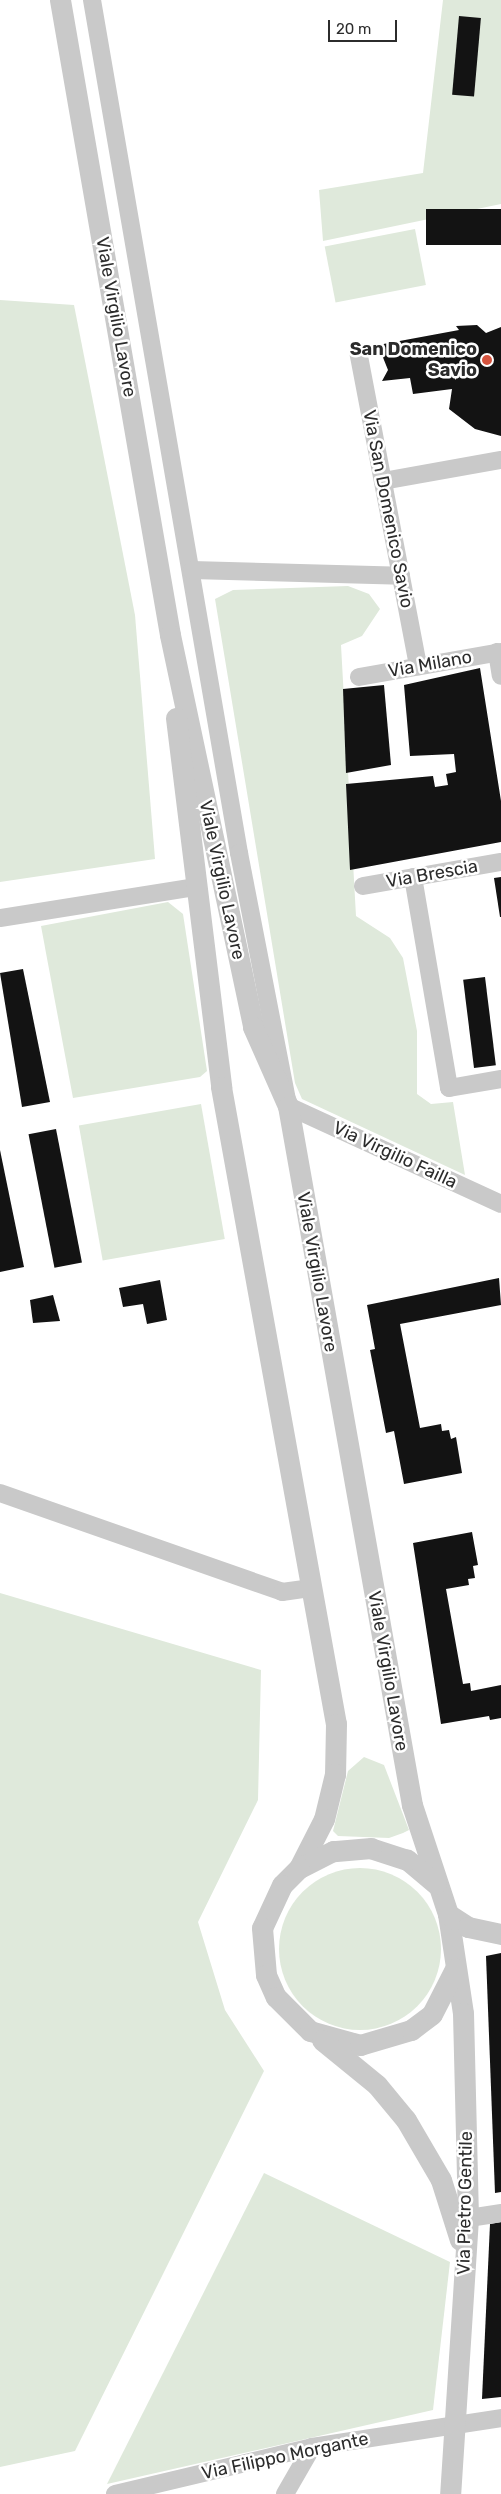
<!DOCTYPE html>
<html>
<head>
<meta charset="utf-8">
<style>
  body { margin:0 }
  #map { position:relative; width:501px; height:2494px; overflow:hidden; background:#fff; font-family:Rubik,sans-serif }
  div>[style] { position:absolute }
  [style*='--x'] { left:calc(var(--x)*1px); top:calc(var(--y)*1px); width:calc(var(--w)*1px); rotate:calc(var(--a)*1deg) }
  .green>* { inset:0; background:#dfe9db; transform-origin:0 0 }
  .round { border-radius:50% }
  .building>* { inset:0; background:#131313; transform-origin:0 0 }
  .minor>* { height:18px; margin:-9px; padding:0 9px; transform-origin:9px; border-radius:9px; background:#c9c9c9 }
  .tertiary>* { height:21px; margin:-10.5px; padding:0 10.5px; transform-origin:10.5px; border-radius:10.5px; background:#c9c9c9 }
  .dots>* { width:14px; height:14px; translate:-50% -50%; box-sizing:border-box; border:2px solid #fff; border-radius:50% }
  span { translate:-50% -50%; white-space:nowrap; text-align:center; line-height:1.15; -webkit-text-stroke:5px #fff; paint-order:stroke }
  .street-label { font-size:18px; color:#2c2c2c }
  .poi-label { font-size:18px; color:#2c2c2c; font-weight:700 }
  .right { translate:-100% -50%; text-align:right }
  .scale { position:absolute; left:328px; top:20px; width:69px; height:22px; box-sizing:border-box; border:2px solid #2c2c2c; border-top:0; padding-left:6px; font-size:15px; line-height:18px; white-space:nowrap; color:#2c2c2c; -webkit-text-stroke:4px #fff; paint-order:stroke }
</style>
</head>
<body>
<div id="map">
  <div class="green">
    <div style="clip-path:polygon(443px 0,501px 0,501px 204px,323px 241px,319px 190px,423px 173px)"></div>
    <div style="left:415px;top:229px;width:57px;height:92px;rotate:79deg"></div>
    <div style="clip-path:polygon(0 300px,74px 305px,135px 615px,155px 859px,0 882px)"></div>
    <div style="clip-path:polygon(348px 586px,369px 594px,380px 609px,362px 636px,341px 645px,356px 916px,390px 938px,403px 958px,417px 1031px,417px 1094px,431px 1104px,453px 1102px,465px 1175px,302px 1099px,295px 1083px,215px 599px,233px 590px)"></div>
    <div style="clip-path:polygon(168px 902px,183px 914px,207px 1071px,200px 1077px,73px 1098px,41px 926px)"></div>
    <div style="left:201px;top:1104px;width:137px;height:124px;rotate:80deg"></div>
    <div style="clip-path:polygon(0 1593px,261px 1670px,258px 1800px,198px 1922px,225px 2010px,264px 2071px,75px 2451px,0 2467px)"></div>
    <div style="clip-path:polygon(364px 1757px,384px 1765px,409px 1830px,403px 1833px,389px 1838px,338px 1836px,333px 1831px,348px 1771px)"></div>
    <div class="round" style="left:279px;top:1868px;width:162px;height:162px"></div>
    <div style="clip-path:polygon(264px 2173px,450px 2262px,433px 2410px,107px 2484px)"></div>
  </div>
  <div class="building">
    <div style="left:459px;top:16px;width:22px;height:79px;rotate:5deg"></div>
    <div style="left:501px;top:209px;width:36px;height:75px;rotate:90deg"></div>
    <div style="clip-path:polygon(477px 325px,486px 333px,501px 327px,501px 436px,475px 429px,449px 409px,452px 389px,413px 394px,410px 378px,382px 381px,388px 370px,378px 345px,459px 330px,456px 326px)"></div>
    <div style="clip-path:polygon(480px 668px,501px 801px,501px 842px,350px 870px,346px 784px,433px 776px,435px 787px,448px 785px,446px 774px,456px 772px,454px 754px,410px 756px,404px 685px)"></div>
    <div style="clip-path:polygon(384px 685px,391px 765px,346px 773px,343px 689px)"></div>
    <div style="clip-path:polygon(501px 877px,501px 917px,500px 917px,494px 878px)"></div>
    <div style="clip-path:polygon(23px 969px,50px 1102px,22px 1107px,0 973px)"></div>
    <div style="left:485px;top:977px;width:89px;height:22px;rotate:83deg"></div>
    <div style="left:56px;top:1129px;width:136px;height:28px;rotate:79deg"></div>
    <div style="clip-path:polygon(0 1150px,24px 1267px,0 1272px)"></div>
    <div style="clip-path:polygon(499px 1278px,501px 1305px,400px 1324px,420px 1428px,441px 1424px,442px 1431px,449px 1430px,451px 1439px,456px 1437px,462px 1473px,404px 1484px,394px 1431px,386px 1433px,370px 1350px,375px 1349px,367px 1305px)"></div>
    <div style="clip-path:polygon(160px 1280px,167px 1320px,147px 1324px,143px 1304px,123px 1307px,119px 1288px)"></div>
    <div style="clip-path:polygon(53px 1295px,60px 1321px,33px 1323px,30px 1300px)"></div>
    <div style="clip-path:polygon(472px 1532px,478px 1565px,473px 1566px,475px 1578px,468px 1579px,469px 1585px,446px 1589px,463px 1684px,470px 1683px,471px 1691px,501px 1685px,501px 1718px,490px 1720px,489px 1716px,441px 1724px,413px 1543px)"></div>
    <div style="clip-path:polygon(501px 1953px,501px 2192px,495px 2193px,486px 1956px)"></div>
    <div style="clip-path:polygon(501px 2222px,501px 2397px,482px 2399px,490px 2224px)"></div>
  </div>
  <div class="minor">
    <div style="--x:92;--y:0;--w:866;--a:80.22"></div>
    <div style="--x:239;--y:853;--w:258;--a:79"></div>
    <div style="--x:288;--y:1106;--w:234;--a:24.7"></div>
    <div style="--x:358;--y:351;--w:321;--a:79.2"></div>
    <div style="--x:383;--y:481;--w:120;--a:-10.1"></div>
    <div style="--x:192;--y:570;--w:209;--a:1.6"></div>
    <div style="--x:497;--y:652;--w:24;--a:81"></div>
    <div style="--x:359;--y:677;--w:144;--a:-10"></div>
    <div style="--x:413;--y:877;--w:214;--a:80.3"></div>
    <div style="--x:449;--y:1088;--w:53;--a:-9.8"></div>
    <div style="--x:363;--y:886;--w:140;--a:-9.9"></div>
    <div style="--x:0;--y:918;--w:197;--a:-9"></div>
    <div style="--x:0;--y:1493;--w:299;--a:19.3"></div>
    <div style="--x:282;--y:1592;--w:30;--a:-8"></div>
    <div style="--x:456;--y:2220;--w:46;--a:-8.8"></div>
    <div style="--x:115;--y:2494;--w:203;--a:-13.4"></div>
    <div style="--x:312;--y:2447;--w:191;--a:-8.7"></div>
    <div style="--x:285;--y:2494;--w:54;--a:-60.1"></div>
  </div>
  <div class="tertiary">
    <div style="--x:60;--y:0;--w:644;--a:80.17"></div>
    <div style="--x:170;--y:635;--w:401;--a:78"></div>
    <div style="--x:253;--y:1027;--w:86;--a:66.1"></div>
    <div style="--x:288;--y:1106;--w:710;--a:79.94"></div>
    <div style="--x:412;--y:1805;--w:115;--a:71.7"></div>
    <div style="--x:448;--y:1914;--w:100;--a:81.4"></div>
    <div style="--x:463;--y:2013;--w:205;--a:88.6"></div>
    <div style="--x:468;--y:2218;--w:277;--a:93.7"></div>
    <div style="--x:176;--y:718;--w:372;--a:83"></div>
    <div style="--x:221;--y:1087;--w:647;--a:79.77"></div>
    <div style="--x:336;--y:1724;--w:50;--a:91.1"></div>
    <div style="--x:335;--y:1774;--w:46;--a:103.7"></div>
    <div style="--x:324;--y:1819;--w:55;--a:117"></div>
    <div style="--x:436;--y:1884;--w:38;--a:-140"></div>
    <div style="--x:407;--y:1860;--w:38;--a:-162"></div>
    <div style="--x:371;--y:1848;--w:38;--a:175"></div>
    <div style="--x:333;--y:1851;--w:38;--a:153"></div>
    <div style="--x:299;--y:1868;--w:24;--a:135"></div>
    <div style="--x:282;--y:1885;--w:47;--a:114.9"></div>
    <div style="--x:262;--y:1928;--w:47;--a:85.1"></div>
    <div style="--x:266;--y:1975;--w:24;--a:66"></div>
    <div style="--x:276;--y:1997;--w:48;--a:45"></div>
    <div style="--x:310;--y:2031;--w:52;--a:15.6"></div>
    <div style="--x:360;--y:2045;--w:53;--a:-16.4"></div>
    <div style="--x:411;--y:2030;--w:26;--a:-37"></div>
    <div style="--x:432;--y:2014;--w:51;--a:-62.9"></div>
    <div style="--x:448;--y:1914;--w:24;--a:33"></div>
    <div style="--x:468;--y:1927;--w:34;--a:12"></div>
    <div style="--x:322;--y:2040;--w:71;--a:39.3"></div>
    <div style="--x:377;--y:2085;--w:45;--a:50.4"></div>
    <div style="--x:406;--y:2120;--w:69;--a:59.7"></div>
    <div style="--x:441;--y:2180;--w:63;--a:72.4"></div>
  </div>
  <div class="dots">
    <div style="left:487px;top:360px;background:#d4533e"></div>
  </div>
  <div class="street-label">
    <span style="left:116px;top:317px;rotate:80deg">Viale Virgilio Lavore</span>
    <span style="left:388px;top:509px;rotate:79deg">Via San Domenico Savio</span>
    <span style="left:430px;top:664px;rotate:-10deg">Via Milano</span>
    <span style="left:432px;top:874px;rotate:-10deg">Via Brescia</span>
    <span style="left:222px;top:880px;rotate:78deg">Viale Virgilio Lavore</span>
    <span style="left:395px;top:1155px;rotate:25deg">Via Virgilio Failla</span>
    <span style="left:317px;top:1272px;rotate:80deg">Viale Virgilio Lavore</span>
    <span style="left:388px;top:1671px;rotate:80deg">Viale Virgilio Lavore</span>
    <span style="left:465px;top:2203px;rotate:-89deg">Via Pietro Gentile</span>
    <span style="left:285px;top:2456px;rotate:-12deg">Via Filippo Morgante</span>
  </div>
  <div class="poi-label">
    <span class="right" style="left:477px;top:360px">San Domenico<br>Savio</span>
  </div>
  <div class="scale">20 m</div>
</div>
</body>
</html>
